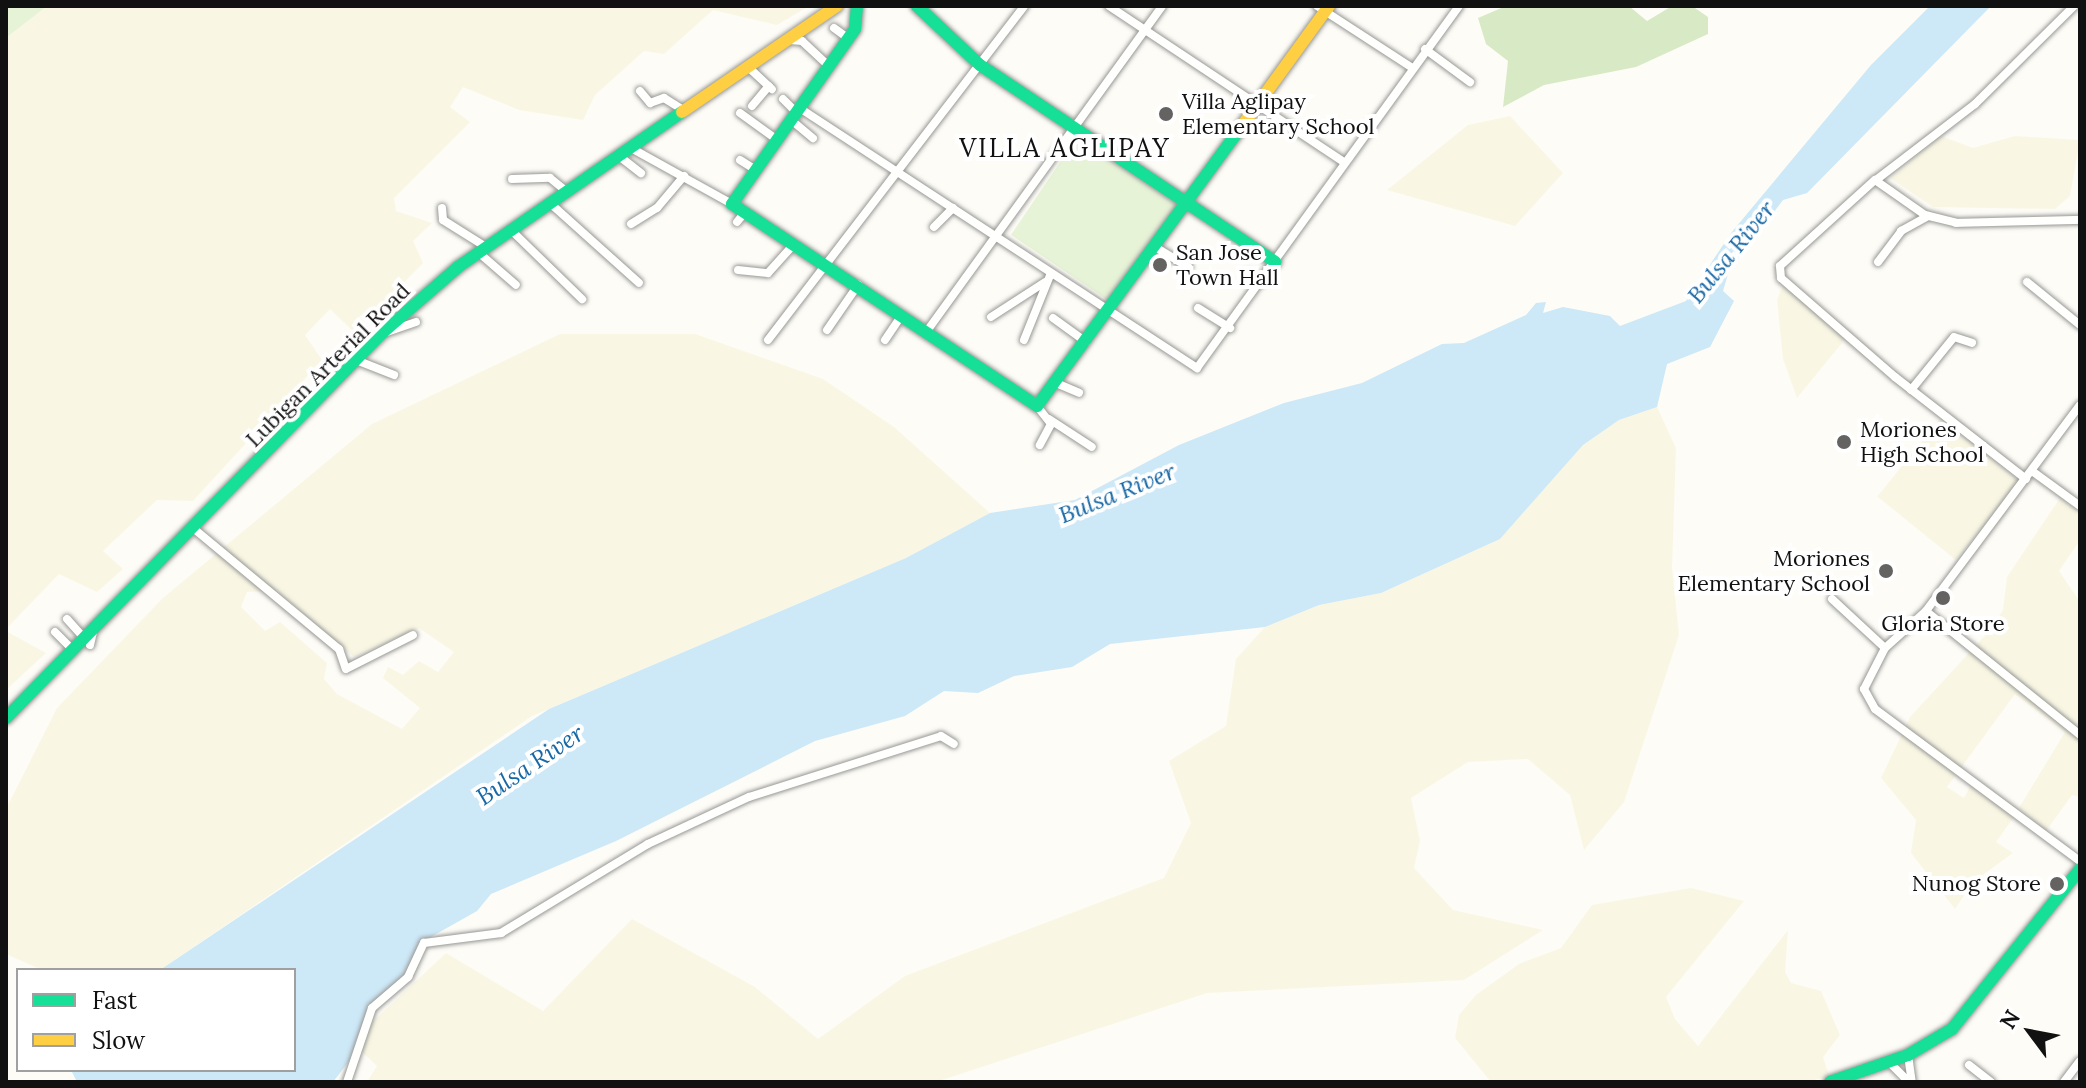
<!DOCTYPE html>
<html>
<head>
<meta charset="utf-8">
<style>
  body { margin:0 }
  #map { position:relative; width:2086px; height:1088px; overflow:hidden; background:#fdfcf7; font-family:Lora,serif }
  div>[style] { position:absolute }
  [style*='--x'] { left:calc(var(--x)*1px); top:calc(var(--y)*1px); width:calc(var(--w)*1px); rotate:calc(var(--a)*1deg) }
  .farmland>* { inset:0; background:#f9f7e4; transform-origin:0 0 }
  .green>* { inset:0; background:#e7f3d7; transform-origin:0 0 }
  .forest>* { inset:0; background:#d8eac5 }
  .water>* { inset:0; background:#cde8f7 }
  .roads { filter:drop-shadow(0 0 2px #979795) drop-shadow(0 0 2px #979795) }
  .street>* { height:8px; margin:-4px; padding:0 4px; transform-origin:4px; border-radius:4px; background:#fffffe }
  .fast>* { height:12px; margin:-6px; padding:0 6px; transform-origin:6px; border-radius:6px; background:#16e098 }
  .slow>* { height:12px; margin:-6px; padding:0 6px; transform-origin:6px; border-radius:6px; background:#ffcf43 }
  .dots>* { width:22px; height:22px; translate:-50% -50%; box-sizing:border-box; border:4px solid #fff; border-radius:50% }
  span { translate:-50% -50%; white-space:nowrap; text-align:center; line-height:1.15; -webkit-text-stroke:8px #fff; paint-order:stroke }
  .poi-label { font-size:22px; color:#111 }
  .left { translate:0 -50%; text-align:left }
  .right { translate:-100% -50%; text-align:right }
  .street-label { font-size:22px; color:#111 }
  .water-label { font-size:24px; color:#1768a6; font-style:italic }
  .quarter-label { font-size:26px; color:#111; letter-spacing:2px }
  .frame { position:absolute; inset:0; border:8px solid #111; pointer-events:none }
  .legend { position:absolute; left:16px; top:968px; width:280px; height:104px; box-sizing:border-box; background:#fff; border:2px solid #a0a0a0; margin:0; padding:10px 14px; list-style:none; font-size:24px; color:#111 }
  .legend li { display:flex; align-items:center; gap:16px; height:40px }
  .legend b { width:40px; border:2px solid #a0a0a0 }
  .north { position:absolute; left:1990px; top:992px; width:80px; height:80px; -webkit-text-stroke:6px #fff; paint-order:stroke; rotate:302deg; font-size:22px; font-weight:700; line-height:32px; text-align:center; color:#111 }
  .north::after { content:''; display:block; margin:auto; width:28px; height:36px; background:#111; clip-path:polygon(50% 0,100% 100%,50% 72%,0 100%) }
</style>
</head>
<body>
<div id="map">
  <div class="farmland">
    <div style="clip-path:polygon(47px 6px,809px 6px,777px 25px,713px 10px,664px 54px,644px 51px,595px 95px,583px 120px,519px 110px,463px 87px,450px 107px,470px 122px,394px 198px,396px 211px,432px 223px,413px 241px,423px 263px,355px 333px,330px 309px,305px 335px,322px 360px,193px 501px,157px 500px,103px 551px,123px 569px,97px 592px,59px 574px,6px 629px,6px 38px)"></div>
    <div style="clip-path:polygon(1510px 116px,1563px 173px,1515px 226px,1387px 190px,1468px 125px)"></div>
    <div style="clip-path:polygon(1941px 136px,1973px 148px,2015px 136px,2080px 140px,2070px 196px,2055px 209px,1933px 207px,1890px 178px)"></div>
    <div style="clip-path:polygon(1783px 285px,1846px 338px,1797px 398px,1783px 359px,1777px 300px)"></div>
    <div style="clip-path:polygon(evenodd,560px 334px,695px 334px,823px 379px,894px 427px,990px 513px,906px 558px,532px 716px,160px 970px,42px 970px,6px 954px,6px 809px,57px 708px,163px 598px,372px 424px,560px 334px,277px 591px,354px 657px,419px 628px,454px 652px,438px 672px,419px 661px,403px 675px,388px 667px,383px 678px,420px 708px,402px 729px,337px 694px,324px 679px,327px 663px,280px 622px,265px 631px,241px 607px,247px 592px,277px 591px)"></div>
    <div style="clip-path:polygon(1657px 407px,1676px 448px,1672px 568px,1679px 635px,1624px 802px,1584px 850px,1570px 795px,1528px 759px,1468px 762px,1411px 798px,1420px 841px,1414px 868px,1453px 910px,1543px 930px,1464px 980px,1207px 993px,936px 1082px,367px 1082px,377px 1066px,359px 1049px,370px 1024px,446px 953px,543px 1011px,632px 919px,755px 987px,818px 1039px,905px 976px,1164px 878px,1191px 823px,1169px 761px,1226px 726px,1236px 659px,1265px 627px,1319px 605px,1381px 593px,1500px 539px,1583px 445px,1619px 420px)"></div>
    <div style="left:1941px;top:418px;width:101px;height:101px;rotate:39deg"></div>
    <div style="clip-path:polygon(2060px 498px,2080px 513px,2080px 540px,2059px 571px,2080px 602px,2080px 797px,2072px 795px,2046px 831px,2019px 808px,2065px 732px,2015px 694px,1947px 787px,1964px 798px,1971px 785px,2014px 817px,1996px 842px,2013px 853px,1973px 882px,1955px 909px,1911px 853px,1916px 820px,1881px 778px,1910px 717px,1991px 629px,2003px 610px,2007px 577px)"></div>
    <div style="clip-path:polygon(6px 631px,46px 653px,6px 690px)"></div>
    <div style="clip-path:polygon(1691px 888px,1744px 901px,1666px 997px,1675px 1019px,1698px 1046px,1788px 930px,1785px 972px,1791px 983px,1821px 991px,1840px 1035px,1823px 1057px,1829px 1076px,1807px 1082px,1491px 1082px,1455px 1038px,1459px 1015px,1476px 995px,1519px 964px,1561px 948px,1592px 905px)"></div>
  </div>
  <div class="green">
    <div style="clip-path:polygon(6px 6px,47px 6px,6px 38px)"></div>
    <div style="left:1077px;top:137px;width:121px;height:118px;rotate:34deg"></div>
  </div>
  <div class="forest">
    <div style="clip-path:polygon(1506px 6px,1629px 6px,1647px 21px,1672px 6px,1692px 6px,1708px 17px,1708px 34px,1636px 67px,1544px 85px,1503px 107px,1508px 61px,1486px 44px,1478px 18px)"></div>
  </div>
  <div class="water">
    <div style="clip-path:polygon(1930px 6px,1991px 6px,1807px 193px,1783px 200px,1729px 271px,1723px 291px,1734px 301px,1710px 347px,1667px 364px,1657px 407px,1619px 420px,1583px 445px,1500px 539px,1381px 593px,1319px 605px,1265px 627px,1110px 644px,1072px 667px,1014px 676px,978px 693px,944px 691px,905px 716px,815px 741px,616px 841px,491px 894px,477px 911px,422px 942px,407px 974px,369px 1005px,353px 1056px,333px 1082px,77px 1082px,71px 1070px,294px 1070px,294px 970px,160px 970px,549px 709px,906px 558px,990px 513px,1075px 500px,1179px 445px,1284px 403px,1362px 383px,1442px 344px,1464px 343px,1526px 315px,1536px 303px,1546px 302px,1543px 313px,1563px 307px,1610px 316px,1620px 326px,1686px 301px,1731px 233px,1871px 65px)"></div>
  </div>
  <div class="roads">
    <div class="street">
      <div style="--x:1109;--y:6;--w:283;--a:33.6"></div>
      <div style="--x:1317;--y:6;--w:112;--a:33"></div>
      <div style="--x:834;--y:28;--w:17;--a:36"></div>
      <div style="--x:790;--y:40;--w:12;--a:5"></div>
      <div style="--x:802;--y:41;--w:35;--a:43"></div>
      <div style="--x:1425;--y:49;--w:56;--a:36.3"></div>
      <div style="--x:747;--y:66;--w:34;--a:43"></div>
      <div style="--x:640;--y:91;--w:16;--a:50"></div>
      <div style="--x:650;--y:103;--w:15;--a:-20"></div>
      <div style="--x:664;--y:98;--w:22;--a:32"></div>
      <div style="--x:783;--y:99;--w:17;--a:45"></div>
      <div style="--x:752;--y:106;--w:26;--a:-50"></div>
      <div style="--x:798;--y:107;--w:477;--a:33.2"></div>
      <div style="--x:1197;--y:368;--w:447;--a:-54.1"></div>
      <div style="--x:740;--y:113;--w:44;--a:35.8"></div>
      <div style="--x:790;--y:119;--w:30;--a:40"></div>
      <div style="--x:631;--y:148;--w:115;--a:29"></div>
      <div style="--x:619;--y:156;--w:28;--a:38"></div>
      <div style="--x:740;--y:160;--w:19;--a:32"></div>
      <div style="--x:512;--y:179;--w:38;--a:-2"></div>
      <div style="--x:550;--y:178;--w:22;--a:39"></div>
      <div style="--x:1876;--y:180;--w:125;--a:-37.5"></div>
      <div style="--x:1975;--y:104;--w:139;--a:-44.7"></div>
      <div style="--x:551;--y:204;--w:118;--a:41.9"></div>
      <div style="--x:442;--y:208;--w:12;--a:85"></div>
      <div style="--x:443;--y:220;--w:51;--a:32.1"></div>
      <div style="--x:737;--y:222;--w:13;--a:-51"></div>
      <div style="--x:631;--y:224;--w:31;--a:-32"></div>
      <div style="--x:657;--y:208;--w:42;--a:-49.8"></div>
      <div style="--x:934;--y:227;--w:27;--a:-45"></div>
      <div style="--x:512;--y:231;--w:98;--a:44.2"></div>
      <div style="--x:1155;--y:247;--w:39;--a:31"></div>
      <div style="--x:478;--y:252;--w:50;--a:41"></div>
      <div style="--x:1878;--y:262;--w:39;--a:-53"></div>
      <div style="--x:1901;--y:231;--w:31;--a:-29"></div>
      <div style="--x:738;--y:270;--w:30;--a:6"></div>
      <div style="--x:768;--y:273;--w:39;--a:-48"></div>
      <div style="--x:1249;--y:274;--w:15;--a:32"></div>
      <div style="--x:2027;--y:282;--w:68;--a:39.1"></div>
      <div style="--x:1198;--y:308;--w:38;--a:32"></div>
      <div style="--x:991;--y:317;--w:64;--a:-32.9"></div>
      <div style="--x:1053;--y:318;--w:41;--a:36"></div>
      <div style="--x:827;--y:330;--w:55;--a:-55.4"></div>
      <div style="--x:927;--y:331;--w:401;--a:-54.1"></div>
      <div style="--x:381;--y:334;--w:37;--a:-19"></div>
      <div style="--x:768;--y:340;--w:421;--a:-52.5"></div>
      <div style="--x:885;--y:340;--w:30;--a:-56"></div>
      <div style="--x:1024;--y:340;--w:72;--a:-68.1"></div>
      <div style="--x:356;--y:360;--w:41;--a:21.5"></div>
      <div style="--x:1056;--y:383;--w:25;--a:23"></div>
      <div style="--x:1911;--y:390;--w:68;--a:-50.9"></div>
      <div style="--x:1954;--y:337;--w:19;--a:18"></div>
      <div style="--x:2080;--y:405;--w:257;--a:126.8"></div>
      <div style="--x:1926;--y:611;--w:55;--a:137.9"></div>
      <div style="--x:1885;--y:648;--w:46;--a:117.1"></div>
      <div style="--x:1864;--y:689;--w:23;--a:61"></div>
      <div style="--x:1875;--y:709;--w:255;--a:36.6"></div>
      <div style="--x:1037;--y:406;--w:23;--a:52"></div>
      <div style="--x:1051;--y:424;--w:24;--a:118"></div>
      <div style="--x:1049;--y:419;--w:51;--a:33.1"></div>
      <div style="--x:2032;--y:471;--w:59;--a:36.1"></div>
      <div style="--x:2026;--y:479;--w:166;--a:-142.1"></div>
      <div style="--x:1895;--y:377;--w:151;--a:-139"></div>
      <div style="--x:1781;--y:278;--w:12;--a:-95"></div>
      <div style="--x:1780;--y:266;--w:128;--a:-42.2"></div>
      <div style="--x:1875;--y:180;--w:61;--a:35"></div>
      <div style="--x:1925;--y:215;--w:32;--a:14"></div>
      <div style="--x:1956;--y:223;--w:124;--a:-1.4"></div>
      <div style="--x:193;--y:528;--w:190;--a:39.7"></div>
      <div style="--x:339;--y:649;--w:21;--a:71"></div>
      <div style="--x:346;--y:669;--w:75;--a:-26.9"></div>
      <div style="--x:1832;--y:599;--w:72;--a:42.8"></div>
      <div style="--x:1926;--y:611;--w:198;--a:38.8"></div>
      <div style="--x:67;--y:619;--w:25;--a:48"></div>
      <div style="--x:55;--y:632;--w:24;--a:45"></div>
      <div style="--x:90;--y:645;--w:18;--a:-77"></div>
      <div style="--x:1908;--y:1055;--w:27;--a:82"></div>
      <div style="--x:1889;--y:1062;--w:28;--a:45"></div>
      <div style="--x:1969;--y:1065;--w:28;--a:38"></div>
      <div style="--x:347;--y:1082;--w:78;--a:-71.3"></div>
      <div style="--x:372;--y:1008;--w:48;--a:-40.7"></div>
      <div style="--x:408;--y:977;--w:38;--a:-65"></div>
      <div style="--x:424;--y:943;--w:78;--a:-7.4"></div>
      <div style="--x:501;--y:933;--w:172;--a:-31.2"></div>
      <div style="--x:648;--y:844;--w:111;--a:-25"></div>
      <div style="--x:749;--y:797;--w:201;--a:-17.6"></div>
      <div style="--x:941;--y:736;--w:15;--a:32"></div>
      <div style="--x:2064;--y:1082;--w:26;--a:-53"></div>
    </div>
    <div class="fast">
      <div style="--x:857;--y:6;--w:23;--a:95"></div>
      <div style="--x:855;--y:29;--w:214;--a:125.1"></div>
      <div style="--x:732;--y:204;--w:366;--a:33.5"></div>
      <div style="--x:1037;--y:406;--w:351;--a:-53.8"></div>
      <div style="--x:917;--y:6;--w:86;--a:43.1"></div>
      <div style="--x:980;--y:65;--w:355;--a:33.7"></div>
      <div style="--x:6;--y:718;--w:537;--a:-45.68"></div>
      <div style="--x:381;--y:334;--w:102;--a:-41"></div>
      <div style="--x:458;--y:267;--w:272;--a:-34.7"></div>
      <div style="--x:1830;--y:1082;--w:83;--a:-19.1"></div>
      <div style="--x:1908;--y:1055;--w:51;--a:-30.6"></div>
      <div style="--x:1952;--y:1029;--w:205;--a:-51.3"></div>
    </div>
    <div class="slow">
      <div style="--x:682;--y:112;--w:188;--a:-34.4"></div>
      <div style="--x:1244;--y:123;--w:145;--a:-54"></div>
    </div>
  </div>
  <div class="dots">
    <div style="left:1166px;top:114px;background:#646362"></div>
    <div style="left:1160px;top:265px;background:#646362"></div>
    <div style="left:1844px;top:442px;background:#646362"></div>
    <div style="left:1886px;top:571px;background:#646362"></div>
    <div style="left:1943px;top:598px;background:#646362"></div>
    <div style="left:2057px;top:884px;background:#646362"></div>
  </div>
  <div class="poi-label">
    <span class="left" style="left:1182px;top:114px">Villa Aglipay<br>Elementary School</span>
    <span class="left" style="left:1176px;top:265px">San Jose<br>Town Hall</span>
    <span class="left" style="left:1860px;top:442px">Moriones<br>High School</span>
    <span class="right" style="left:1870px;top:571px">Moriones<br>Elementary School</span>
    <span style="left:1943px;top:624px">Gloria Store</span>
    <span class="right" style="left:2041px;top:884px">Nunog Store</span>
  </div>
  <div class="street-label">
    <span style="left:328px;top:365px;rotate:-45deg">Lubigan Arterial Road</span>
  </div>
  <div class="water-label">
    <span style="left:1731px;top:252px;rotate:-51deg">Bulsa River</span>
    <span style="left:1117px;top:493px;rotate:-22deg">Bulsa River</span>
    <span style="left:530px;top:765px;rotate:-34deg">Bulsa River</span>
  </div>
  <div class="quarter-label">
    <span style="left:1065px;top:148px">VILLA AGLIPAY</span>
  </div>
  <div class="frame"></div>
  <ul class="legend">
  <li><b style="height:10px;background:#16e098"></b>Fast</li>
  <li><b style="height:10px;background:#ffcf43"></b>Slow</li>
  </ul>
  <div class="north">N</div>
</div>
</body>
</html>
